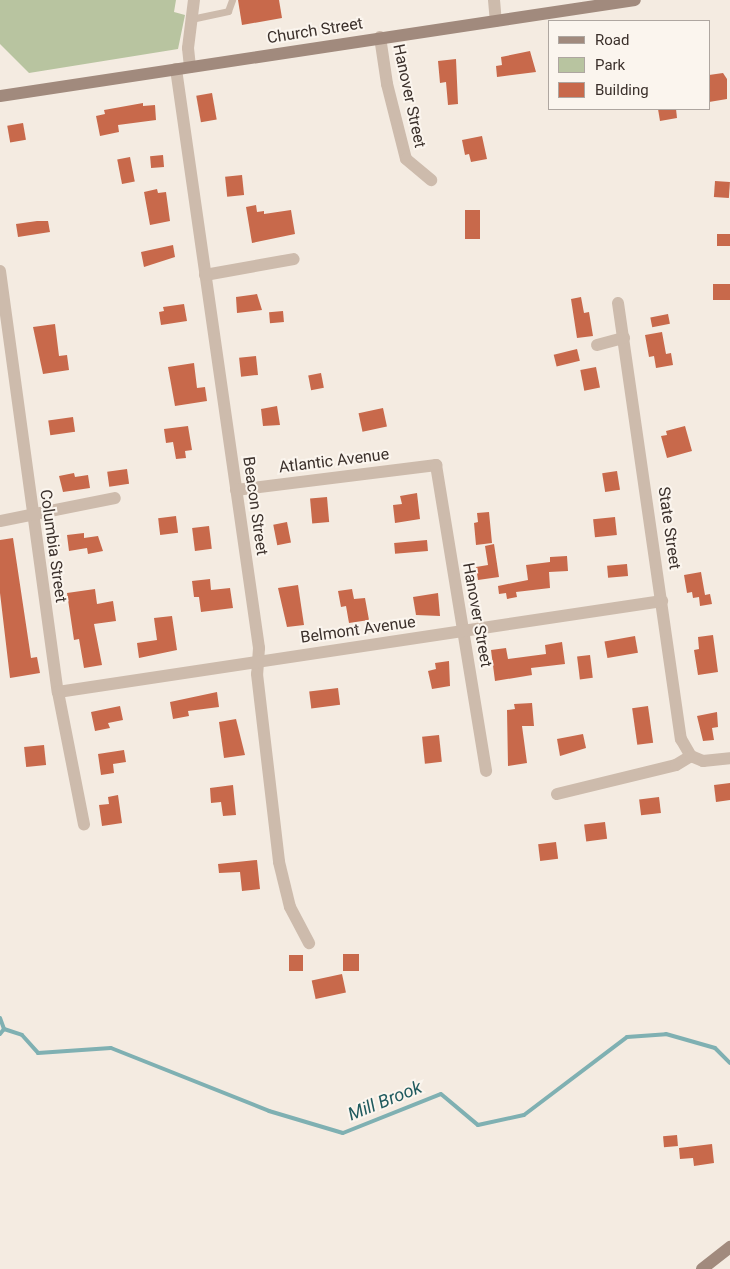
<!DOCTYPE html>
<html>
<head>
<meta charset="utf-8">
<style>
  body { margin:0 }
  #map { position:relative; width:730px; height:1269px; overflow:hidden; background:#f4ebe1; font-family:Roboto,sans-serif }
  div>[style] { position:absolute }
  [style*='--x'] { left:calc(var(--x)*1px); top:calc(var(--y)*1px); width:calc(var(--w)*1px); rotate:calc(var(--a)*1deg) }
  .green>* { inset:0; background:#b8c4a0 }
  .stream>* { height:4px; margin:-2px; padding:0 2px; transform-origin:2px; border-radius:2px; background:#7fb0b2 }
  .building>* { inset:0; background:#c8694b; transform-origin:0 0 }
  .lane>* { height:7px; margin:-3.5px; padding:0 3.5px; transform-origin:3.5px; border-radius:3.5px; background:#cdbbac }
  .street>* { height:12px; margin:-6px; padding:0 6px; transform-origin:6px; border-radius:6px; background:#cdbbac }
  .secondary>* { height:12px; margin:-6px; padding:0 6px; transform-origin:6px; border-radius:6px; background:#a18a7d }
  span { translate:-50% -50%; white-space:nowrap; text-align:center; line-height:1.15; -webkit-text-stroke:4px #fbf5ee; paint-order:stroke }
  .street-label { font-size:16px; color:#3b302b }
  .water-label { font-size:18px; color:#1f5a5e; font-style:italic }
  .legend { position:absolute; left:548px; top:20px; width:162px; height:90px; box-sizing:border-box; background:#fbf5ee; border:1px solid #aea6a0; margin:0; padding:6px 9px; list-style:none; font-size:15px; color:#3b302b }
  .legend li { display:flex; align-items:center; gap:10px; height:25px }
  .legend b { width:25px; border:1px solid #aea6a0 }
</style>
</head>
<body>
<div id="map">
  <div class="green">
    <div style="clip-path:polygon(0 0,176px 0,174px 12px,185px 15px,178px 49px,29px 73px,0 44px)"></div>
  </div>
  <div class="stream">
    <div style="--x:0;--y:1018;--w:12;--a:70"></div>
    <div style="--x:0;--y:1034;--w:6;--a:-51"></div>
    <div style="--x:4;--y:1029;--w:19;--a:18"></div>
    <div style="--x:22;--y:1035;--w:24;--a:48"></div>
    <div style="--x:38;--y:1053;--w:73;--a:-3.9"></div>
    <div style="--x:111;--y:1048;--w:170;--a:21.7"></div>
    <div style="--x:269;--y:1111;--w:77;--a:16.6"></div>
    <div style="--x:343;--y:1133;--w:105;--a:-21.7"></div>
    <div style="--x:441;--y:1094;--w:48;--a:40"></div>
    <div style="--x:478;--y:1125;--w:47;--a:-12.3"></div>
    <div style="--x:524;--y:1115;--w:129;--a:-37.1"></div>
    <div style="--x:627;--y:1037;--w:39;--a:-4"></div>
    <div style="--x:666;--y:1034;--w:51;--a:15.9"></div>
    <div style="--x:715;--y:1048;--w:21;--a:45"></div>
  </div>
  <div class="building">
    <div style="clip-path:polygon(238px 0,279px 0,282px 18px,242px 25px)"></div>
    <div style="clip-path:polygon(530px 51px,536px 72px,497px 77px,496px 66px,502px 65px,501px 57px)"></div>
    <div style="clip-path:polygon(456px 59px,458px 104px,448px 105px,446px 82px,440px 83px,438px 61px)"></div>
    <div style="clip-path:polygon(723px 73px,727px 79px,727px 99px,709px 102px,709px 75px)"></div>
    <div style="left:212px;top:93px;width:27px;height:16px;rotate:80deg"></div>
    <div style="clip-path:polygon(143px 103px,143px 106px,155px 105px,156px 120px,118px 125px,119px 132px,100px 136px,96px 116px,105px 114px,104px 110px)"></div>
    <div style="clip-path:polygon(658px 109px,676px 109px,677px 118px,660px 121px)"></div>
    <div style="left:23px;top:123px;width:17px;height:16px;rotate:80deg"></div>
    <div style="clip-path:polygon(482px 136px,487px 159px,471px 162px,469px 154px,465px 155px,462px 140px)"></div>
    <div style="left:163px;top:155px;width:12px;height:13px;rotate:85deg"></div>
    <div style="left:130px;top:157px;width:25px;height:13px;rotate:79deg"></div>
    <div style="left:242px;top:175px;width:20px;height:17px;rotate:84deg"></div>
    <div style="left:715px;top:181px;width:15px;height:16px;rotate:4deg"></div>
    <div style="clip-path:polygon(157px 189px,158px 193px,166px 192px,170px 221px,150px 225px,144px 192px)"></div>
    <div style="clip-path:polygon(256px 205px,257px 212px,264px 211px,264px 214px,291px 210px,295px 234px,252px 243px,246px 207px)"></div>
    <div style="left:465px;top:210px;width:15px;height:29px"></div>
    <div style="clip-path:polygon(37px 221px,48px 221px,50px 232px,18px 237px,16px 224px)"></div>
    <div style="left:717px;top:234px;width:13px;height:12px"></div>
    <div style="clip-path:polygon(173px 245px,175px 257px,144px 267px,141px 252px)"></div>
    <div style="left:730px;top:284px;width:16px;height:17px;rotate:90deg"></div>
    <div style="clip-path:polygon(257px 294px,262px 310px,237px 313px,236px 297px)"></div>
    <div style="clip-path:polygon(581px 297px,584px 313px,589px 312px,593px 336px,577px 338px,571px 299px)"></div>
    <div style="clip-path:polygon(184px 304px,187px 321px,161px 325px,159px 312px,164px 311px,163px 307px)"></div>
    <div style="left:283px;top:311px;width:11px;height:14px;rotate:85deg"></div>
    <div style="left:668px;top:314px;width:10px;height:18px;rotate:79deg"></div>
    <div style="clip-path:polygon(55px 324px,59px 356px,67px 355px,69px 370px,43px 374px,33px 327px)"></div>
    <div style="clip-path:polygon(662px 332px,666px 354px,671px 353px,673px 365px,656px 368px,654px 356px,649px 357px,645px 335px)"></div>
    <div style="left:577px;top:349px;width:12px;height:24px;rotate:76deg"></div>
    <div style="left:256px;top:356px;width:19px;height:17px;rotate:84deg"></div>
    <div style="clip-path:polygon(194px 363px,197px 388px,205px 387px,207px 401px,175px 406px,168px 367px)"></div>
    <div style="left:596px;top:367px;width:21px;height:16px;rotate:79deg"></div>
    <div style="left:321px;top:373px;width:15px;height:13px;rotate:79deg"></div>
    <div style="clip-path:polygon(277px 406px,280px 425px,263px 426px,261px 409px)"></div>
    <div style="left:383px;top:408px;width:19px;height:25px;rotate:78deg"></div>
    <div style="left:73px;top:417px;width:15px;height:25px;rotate:82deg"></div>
    <div style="clip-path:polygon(188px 426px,192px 450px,185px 451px,186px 458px,176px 459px,173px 442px,166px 443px,164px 429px)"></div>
    <div style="clip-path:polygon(685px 426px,692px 451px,667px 458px,661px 436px,667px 435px,666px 431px)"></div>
    <div style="left:127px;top:469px;width:15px;height:20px;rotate:82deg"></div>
    <div style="left:617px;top:471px;width:19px;height:15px;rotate:81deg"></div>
    <div style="clip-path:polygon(74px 473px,75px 477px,88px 475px,90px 488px,63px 492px,59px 476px)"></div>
    <div style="clip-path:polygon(417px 493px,420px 519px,395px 523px,393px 505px,402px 504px,400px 496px)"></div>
    <div style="left:327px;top:497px;width:25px;height:17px;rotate:85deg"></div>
    <div style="clip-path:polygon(489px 512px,492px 543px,476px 545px,474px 523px,478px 522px,477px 513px)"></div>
    <div style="left:176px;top:516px;width:17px;height:18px;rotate:83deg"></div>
    <div style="left:615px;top:517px;width:18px;height:22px;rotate:84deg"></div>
    <div style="left:287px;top:522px;width:21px;height:14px;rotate:79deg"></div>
    <div style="left:209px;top:526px;width:23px;height:17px;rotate:83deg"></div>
    <div style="clip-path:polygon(84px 533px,84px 538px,98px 536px,103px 551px,88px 554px,87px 548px,69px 551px,67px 535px)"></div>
    <div style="clip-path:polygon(13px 538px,31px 658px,37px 657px,40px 673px,10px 678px,0 593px,0 540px)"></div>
    <div style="left:427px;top:540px;width:11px;height:33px;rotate:85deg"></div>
    <div style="clip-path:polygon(494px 544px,499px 577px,478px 580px,476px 567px,488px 565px,485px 546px)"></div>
    <div style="clip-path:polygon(567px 556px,568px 571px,549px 572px,550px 588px,516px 592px,517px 597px,507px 599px,506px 593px,499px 594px,498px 586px,528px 580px,526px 565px,550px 562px,550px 557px)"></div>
    <div style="left:627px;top:564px;width:12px;height:20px;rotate:85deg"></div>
    <div style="clip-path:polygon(701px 572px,705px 595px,710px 594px,712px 604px,700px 606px,699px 597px,693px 598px,692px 592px,687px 593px,684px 575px)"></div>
    <div style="clip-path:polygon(210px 579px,211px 590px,230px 588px,233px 608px,201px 612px,199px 597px,194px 597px,192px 581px)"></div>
    <div style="clip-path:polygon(298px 585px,304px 625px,287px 627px,278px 588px)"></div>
    <div style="clip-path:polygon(95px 589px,97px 604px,113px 601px,116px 621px,94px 624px,102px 665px,84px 668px,79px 639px,74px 640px,67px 593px)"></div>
    <div style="clip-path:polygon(352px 589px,354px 599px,365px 598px,369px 620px,349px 623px,346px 606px,341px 607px,338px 591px)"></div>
    <div style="clip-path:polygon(438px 593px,440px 616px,416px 615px,413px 597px)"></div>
    <div style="clip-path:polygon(172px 616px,177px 650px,139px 658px,137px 643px,157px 640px,154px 618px)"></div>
    <div style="clip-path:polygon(713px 635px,718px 672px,698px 675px,694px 650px,699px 649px,698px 637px)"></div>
    <div style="left:635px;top:636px;width:17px;height:31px;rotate:80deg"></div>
    <div style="clip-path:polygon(562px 642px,565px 664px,531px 668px,532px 675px,495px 681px,491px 650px,506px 648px,508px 659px,546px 654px,545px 645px)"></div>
    <div style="left:590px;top:655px;width:23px;height:13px;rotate:83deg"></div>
    <div style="clip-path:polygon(449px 661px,450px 686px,432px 689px,428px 671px,436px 669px,435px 663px)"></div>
    <div style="left:338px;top:688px;width:17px;height:29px;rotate:83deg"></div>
    <div style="clip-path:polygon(217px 692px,219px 707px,188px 711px,189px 716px,173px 719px,170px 702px)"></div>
    <div style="clip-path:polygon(532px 703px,534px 726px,522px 726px,527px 763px,508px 766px,507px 710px,515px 709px,514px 704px)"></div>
    <div style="clip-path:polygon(120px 706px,123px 720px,108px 723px,110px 728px,95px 731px,91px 712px)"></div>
    <div style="left:648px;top:706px;width:37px;height:16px;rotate:82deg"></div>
    <div style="clip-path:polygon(717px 712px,718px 727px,712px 728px,714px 740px,703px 741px,697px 716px)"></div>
    <div style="clip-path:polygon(236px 719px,245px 755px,224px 758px,219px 722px)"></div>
    <div style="clip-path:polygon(583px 734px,586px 748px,560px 756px,557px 739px)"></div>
    <div style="left:439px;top:735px;width:27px;height:17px;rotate:84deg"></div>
    <div style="left:44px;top:745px;width:20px;height:20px;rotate:84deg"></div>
    <div style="clip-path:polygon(124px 750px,126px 762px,113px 764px,114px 773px,101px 775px,98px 754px)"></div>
    <div style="clip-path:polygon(730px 783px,730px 800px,716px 802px,714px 785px)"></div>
    <div style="clip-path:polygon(233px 785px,236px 815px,223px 816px,221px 802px,211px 803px,210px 788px)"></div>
    <div style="clip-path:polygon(118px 795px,122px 823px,102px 826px,99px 805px,109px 804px,108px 797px)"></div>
    <div style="left:659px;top:797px;width:16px;height:20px;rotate:83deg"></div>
    <div style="left:605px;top:822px;width:17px;height:21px;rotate:83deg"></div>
    <div style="left:556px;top:842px;width:17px;height:18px;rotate:83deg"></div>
    <div style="clip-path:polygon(257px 860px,260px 889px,242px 891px,240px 872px,219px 873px,218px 864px)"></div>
    <div style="left:343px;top:954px;width:16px;height:17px"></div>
    <div style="left:289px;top:955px;width:14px;height:16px"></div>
    <div style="left:342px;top:974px;width:19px;height:31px;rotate:78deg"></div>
    <div style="left:677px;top:1135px;width:11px;height:14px;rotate:85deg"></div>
    <div style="clip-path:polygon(712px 1144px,714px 1163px,694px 1166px,693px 1158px,680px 1159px,679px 1148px)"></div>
  </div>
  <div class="lane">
    <div style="--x:191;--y:19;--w:38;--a:-12"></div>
    <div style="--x:228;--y:11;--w:12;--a:-70"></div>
  </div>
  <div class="street">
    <div style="--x:494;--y:0;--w:21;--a:85"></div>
    <div style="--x:380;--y:37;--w:48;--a:81.5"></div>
    <div style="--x:387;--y:84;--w:77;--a:75.8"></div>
    <div style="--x:406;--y:159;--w:33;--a:40"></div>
    <div style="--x:190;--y:67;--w:19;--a:-96"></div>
    <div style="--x:188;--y:48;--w:48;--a:-82.9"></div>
    <div style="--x:176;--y:69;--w:585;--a:81.84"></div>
    <div style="--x:259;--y:648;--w:26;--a:94"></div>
    <div style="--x:257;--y:674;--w:189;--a:83.3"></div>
    <div style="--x:279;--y:862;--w:46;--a:76.3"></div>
    <div style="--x:290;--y:907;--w:41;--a:62.2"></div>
    <div style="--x:0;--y:271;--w:425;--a:82.2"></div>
    <div style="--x:58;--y:692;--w:135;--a:78.9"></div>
    <div style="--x:205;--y:275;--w:90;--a:-10.2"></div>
    <div style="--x:618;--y:303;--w:441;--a:81.8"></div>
    <div style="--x:681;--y:739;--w:20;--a:60"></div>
    <div style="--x:597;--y:345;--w:28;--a:-15"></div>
    <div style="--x:236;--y:490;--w:202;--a:-7.1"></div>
    <div style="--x:436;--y:465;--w:310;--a:80.7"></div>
    <div style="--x:0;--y:521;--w:117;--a:-11.3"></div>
    <div style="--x:58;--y:692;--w:611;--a:-8.57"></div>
    <div style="--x:557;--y:794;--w:122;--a:-13.7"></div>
    <div style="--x:676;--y:765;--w:17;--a:-31"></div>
    <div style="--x:691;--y:756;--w:13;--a:23"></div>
    <div style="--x:703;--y:761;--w:27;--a:-6"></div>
  </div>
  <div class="secondary">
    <div style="--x:0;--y:96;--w:642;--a:-8.6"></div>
    <div style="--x:702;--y:1269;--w:36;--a:-38"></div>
  </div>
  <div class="street-label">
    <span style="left:315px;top:31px;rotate:-9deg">Church Street</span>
    <span style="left:409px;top:96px;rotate:78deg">Hanover Street</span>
    <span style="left:334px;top:461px;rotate:-7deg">Atlantic Avenue</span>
    <span style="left:255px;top:506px;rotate:82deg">Beacon Street</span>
    <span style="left:669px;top:528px;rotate:82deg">State Street</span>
    <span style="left:53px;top:546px;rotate:82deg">Columbia Street</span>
    <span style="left:477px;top:615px;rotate:80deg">Hanover Street</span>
    <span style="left:358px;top:630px;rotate:-8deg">Belmont Avenue</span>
  </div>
  <div class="water-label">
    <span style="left:385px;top:1101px;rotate:-22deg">Mill Brook</span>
  </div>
  <ul class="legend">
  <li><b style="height:6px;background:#a18a7d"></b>Road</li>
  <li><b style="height:14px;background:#b8c4a0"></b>Park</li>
  <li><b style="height:14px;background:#c8694b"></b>Building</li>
  </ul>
</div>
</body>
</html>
